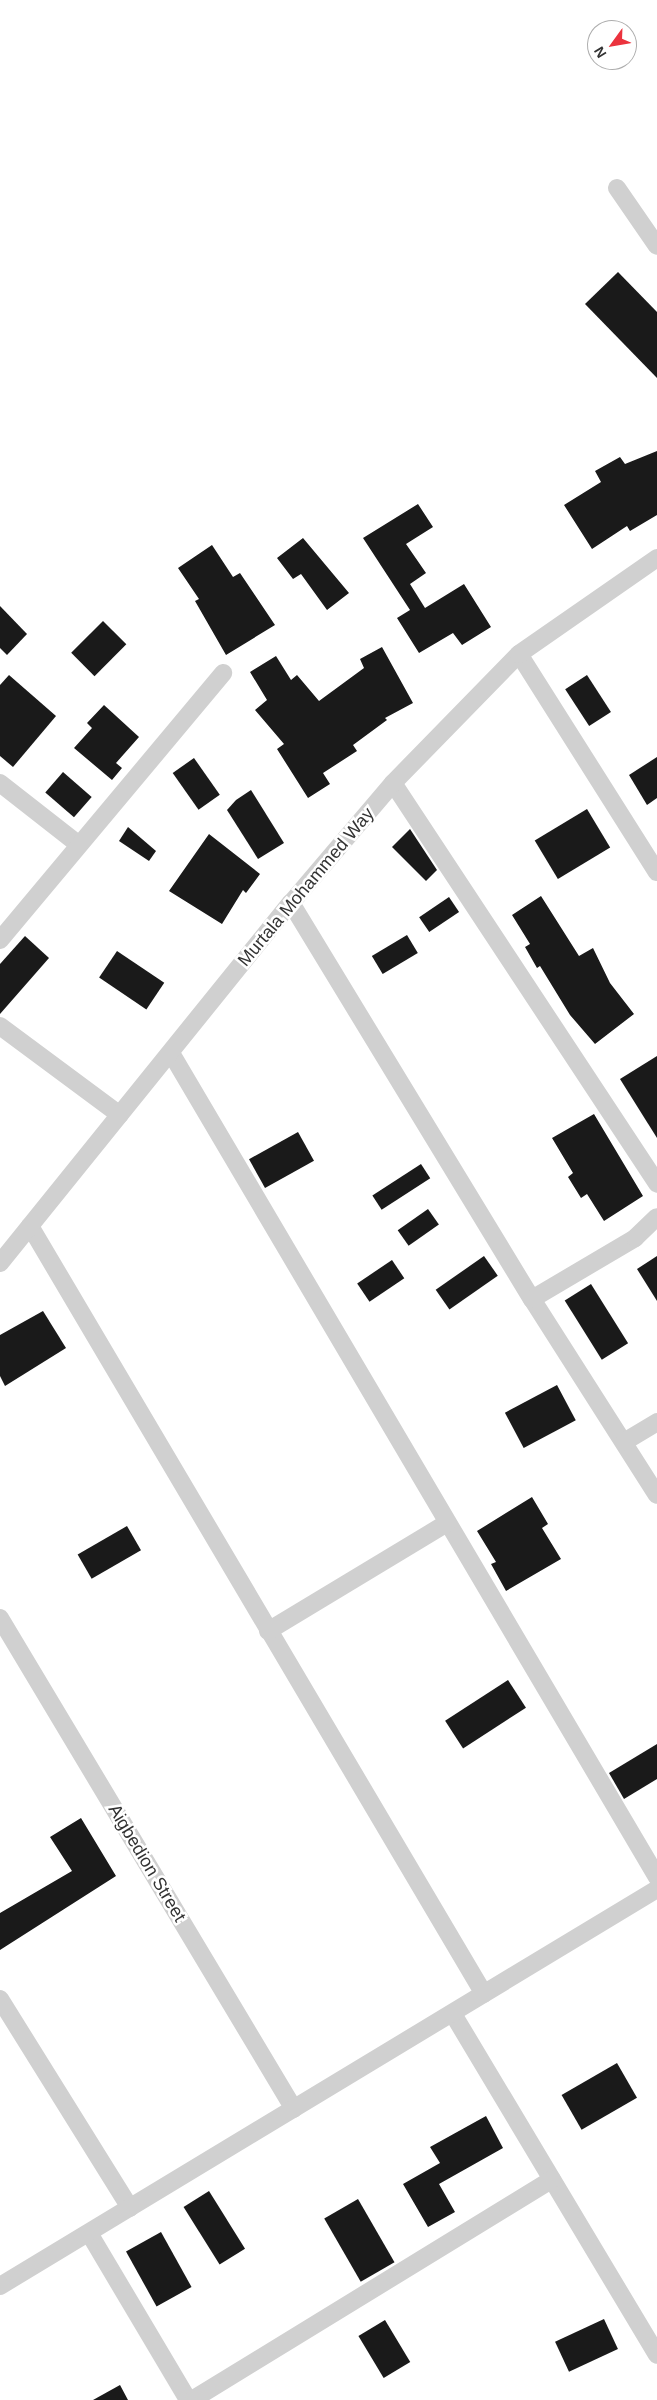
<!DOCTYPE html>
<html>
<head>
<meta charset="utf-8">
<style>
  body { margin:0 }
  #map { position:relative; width:657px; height:2400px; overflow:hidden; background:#fff; font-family:Arial,sans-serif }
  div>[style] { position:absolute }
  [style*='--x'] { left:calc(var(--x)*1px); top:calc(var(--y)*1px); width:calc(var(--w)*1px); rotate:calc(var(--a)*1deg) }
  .building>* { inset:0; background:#1a1a1a; transform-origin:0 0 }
  .minor>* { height:18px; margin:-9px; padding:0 9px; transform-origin:9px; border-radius:9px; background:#d0d0d0 }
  span { translate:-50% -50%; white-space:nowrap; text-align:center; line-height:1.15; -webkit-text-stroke:5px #fff; paint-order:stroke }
  .street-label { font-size:18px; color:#333 }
  .north { position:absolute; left:587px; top:20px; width:50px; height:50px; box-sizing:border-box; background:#fff; border:1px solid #adadad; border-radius:50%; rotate:238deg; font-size:14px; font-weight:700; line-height:20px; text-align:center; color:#333 }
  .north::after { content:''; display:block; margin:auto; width:18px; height:22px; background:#eb333e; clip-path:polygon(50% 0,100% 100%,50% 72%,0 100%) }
</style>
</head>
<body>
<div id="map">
  <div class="building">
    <div style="clip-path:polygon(618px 272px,657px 312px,657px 378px,585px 304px)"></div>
    <div style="clip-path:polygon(657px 451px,657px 515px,630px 531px,627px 526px,592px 549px,564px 505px,601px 482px,595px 471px,620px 457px,625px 464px)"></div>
    <div style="clip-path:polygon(418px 504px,433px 527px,406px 544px,426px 573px,410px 584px,425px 608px,464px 584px,491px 627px,462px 645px,453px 633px,419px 653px,397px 618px,410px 610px,363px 538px)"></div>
    <div style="clip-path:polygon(303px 538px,349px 593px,327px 610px,301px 574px,293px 579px,277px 558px)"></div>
    <div style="clip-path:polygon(212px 545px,233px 577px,240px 573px,275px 625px,226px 655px,195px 601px,199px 599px,178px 568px)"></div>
    <div style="clip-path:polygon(0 606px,27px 634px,7px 655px,0 648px)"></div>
    <div style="left:103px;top:621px;width:33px;height:45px;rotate:45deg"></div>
    <div style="clip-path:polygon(382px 647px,413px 703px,385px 718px,387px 720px,353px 745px,357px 751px,323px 773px,330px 784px,308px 798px,277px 749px,284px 744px,255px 710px,267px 700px,250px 672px,276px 656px,291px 680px,297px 675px,319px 701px,364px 668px,360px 659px)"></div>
    <div style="clip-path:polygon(9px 675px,56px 716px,13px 767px,0 756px,0 685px)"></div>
    <div style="left:587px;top:675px;width:44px;height:26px;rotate:57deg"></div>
    <div style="clip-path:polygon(104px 705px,139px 737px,116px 763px,122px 768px,112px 780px,74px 748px,92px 728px,87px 723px)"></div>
    <div style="clip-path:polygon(657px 757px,657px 798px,647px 805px,629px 775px)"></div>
    <div style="left:194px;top:758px;width:45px;height:26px;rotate:55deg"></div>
    <div style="left:63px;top:772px;width:38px;height:27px;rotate:41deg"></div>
    <div style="clip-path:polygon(251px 790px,284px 843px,258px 859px,227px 810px,236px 800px)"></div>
    <div style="left:587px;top:809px;width:45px;height:61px;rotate:59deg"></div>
    <div style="clip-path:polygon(128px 827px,156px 851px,149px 861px,119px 841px)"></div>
    <div style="clip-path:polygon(410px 829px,437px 870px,426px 881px,392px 847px)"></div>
    <div style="clip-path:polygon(209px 834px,260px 874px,246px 893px,243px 890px,222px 924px,169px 891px)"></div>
    <div style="clip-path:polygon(541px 896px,579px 956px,593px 948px,610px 983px,634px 1014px,595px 1044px,570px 1015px,540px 966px,537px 968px,525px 947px,530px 944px,512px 915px)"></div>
    <div style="left:449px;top:897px;width:18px;height:36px;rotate:56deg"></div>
    <div style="left:407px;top:935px;width:21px;height:41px;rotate:59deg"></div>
    <div style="clip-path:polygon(25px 936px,49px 958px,0 1014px,0 964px)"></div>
    <div style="left:117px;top:951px;width:57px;height:32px;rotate:34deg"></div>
    <div style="clip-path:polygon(657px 1056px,657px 1138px,620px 1079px)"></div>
    <div style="clip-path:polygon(594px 1114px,643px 1196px,604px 1221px,587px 1194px,581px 1198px,568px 1177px,573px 1173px,552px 1138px)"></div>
    <div style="left:298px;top:1132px;width:33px;height:56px;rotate:61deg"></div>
    <div style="left:421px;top:1164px;width:17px;height:58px;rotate:57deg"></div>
    <div style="left:428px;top:1209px;width:19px;height:37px;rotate:55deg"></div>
    <div style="left:484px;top:1256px;width:24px;height:59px;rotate:55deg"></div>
    <div style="clip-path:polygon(657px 1256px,657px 1301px,637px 1269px)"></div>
    <div style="left:392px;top:1260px;width:22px;height:42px;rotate:56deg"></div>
    <div style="left:591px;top:1284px;width:70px;height:31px;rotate:58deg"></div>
    <div style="clip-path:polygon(43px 1311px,66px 1348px,5px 1386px,0 1376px,0 1335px)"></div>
    <div style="left:557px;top:1385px;width:40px;height:59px;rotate:62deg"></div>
    <div style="clip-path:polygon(532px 1497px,548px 1524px,542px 1528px,561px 1559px,506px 1591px,491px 1564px,496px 1562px,477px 1531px)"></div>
    <div style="left:127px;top:1526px;width:28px;height:57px;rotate:60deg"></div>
    <div style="left:508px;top:1680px;width:33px;height:75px;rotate:57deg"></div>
    <div style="clip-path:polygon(657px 1744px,657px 1779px,624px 1799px,609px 1773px)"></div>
    <div style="clip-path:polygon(81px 1818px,116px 1876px,0 1950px,0 1913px,72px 1871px,50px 1837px)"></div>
    <div style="left:617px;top:2063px;width:40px;height:64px;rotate:60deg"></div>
    <div style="clip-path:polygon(486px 2116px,503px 2148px,439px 2184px,455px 2212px,428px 2227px,403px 2184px,440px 2163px,430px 2147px)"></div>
    <div style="left:209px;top:2191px;width:68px;height:30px;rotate:58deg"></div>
    <div style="left:358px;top:2199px;width:73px;height:39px;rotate:60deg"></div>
    <div style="left:161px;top:2232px;width:63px;height:40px;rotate:61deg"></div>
    <div style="left:604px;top:2319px;width:33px;height:54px;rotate:65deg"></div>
    <div style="left:385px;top:2320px;width:49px;height:31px;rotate:59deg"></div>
    <div style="clip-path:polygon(120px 2385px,128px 2400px,93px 2400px)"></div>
  </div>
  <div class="minor">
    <div style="--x:617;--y:188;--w:70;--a:55.4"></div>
    <div style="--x:519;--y:654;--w:258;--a:57.7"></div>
    <div style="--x:0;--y:783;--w:100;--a:38.1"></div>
    <div style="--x:393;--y:783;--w:480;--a:56.6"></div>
    <div style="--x:291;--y:903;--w:464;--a:58.7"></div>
    <div style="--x:532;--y:1299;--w:232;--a:57.5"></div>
    <div style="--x:0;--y:940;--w:348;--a:-50.1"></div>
    <div style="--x:0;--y:1026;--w:149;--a:36.6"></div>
    <div style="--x:171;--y:1053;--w:957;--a:59.47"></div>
    <div style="--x:30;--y:1226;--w:892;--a:59.41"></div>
    <div style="--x:0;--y:1263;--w:463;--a:-51.1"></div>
    <div style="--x:291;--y:903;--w:157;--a:-49.6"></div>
    <div style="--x:393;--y:783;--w:180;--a:-45.7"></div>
    <div style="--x:519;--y:654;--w:168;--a:-34.8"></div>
    <div style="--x:532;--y:1299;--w:120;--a:-30.6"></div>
    <div style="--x:635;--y:1238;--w:30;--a:-44"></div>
    <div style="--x:624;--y:1442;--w:39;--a:-31"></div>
    <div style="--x:0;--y:1618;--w:572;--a:59.09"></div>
    <div style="--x:268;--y:1631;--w:209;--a:-31.1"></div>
    <div style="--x:0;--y:1999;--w:246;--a:58.1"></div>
    <div style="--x:453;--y:2014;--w:397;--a:59.1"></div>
    <div style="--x:89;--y:2233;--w:194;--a:59.3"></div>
    <div style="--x:0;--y:2286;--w:768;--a:-31.14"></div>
    <div style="--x:192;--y:2400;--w:422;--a:-31.5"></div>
  </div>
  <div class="street-label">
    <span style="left:306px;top:887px;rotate:-50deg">Murtala Mohammed Way</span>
    <span style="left:147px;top:1863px;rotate:59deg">Aigbedion Street</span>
  </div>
  <div class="north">N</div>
</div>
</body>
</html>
